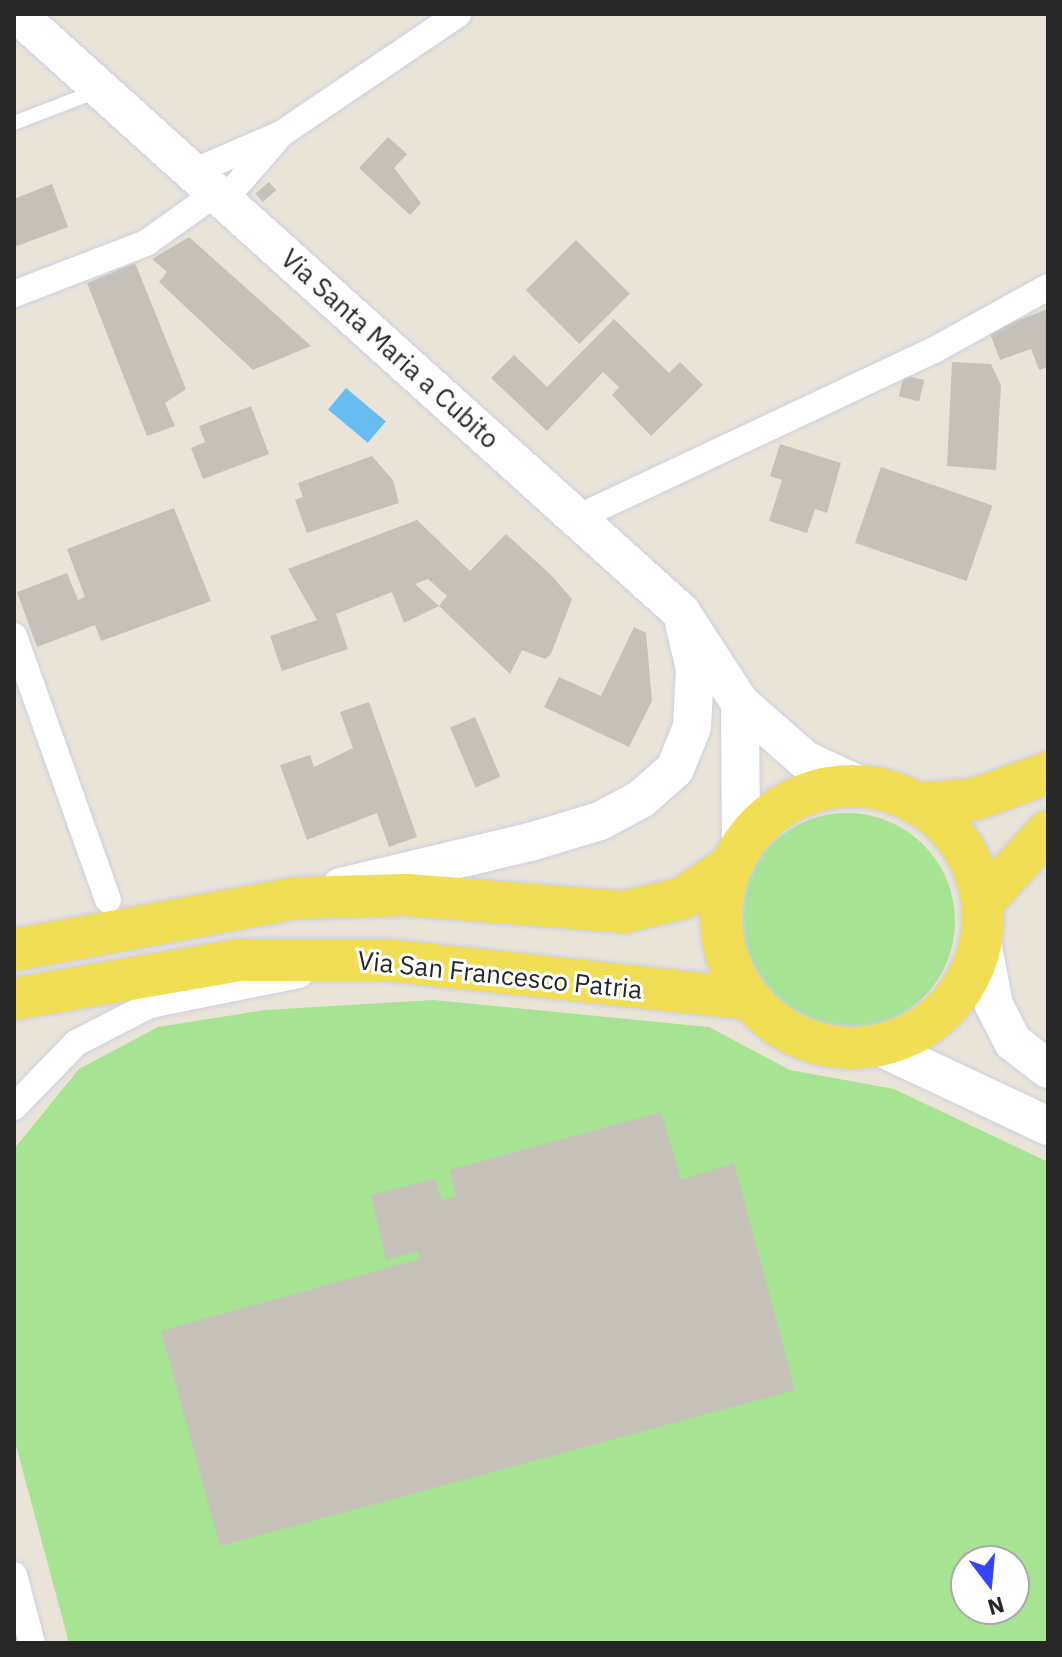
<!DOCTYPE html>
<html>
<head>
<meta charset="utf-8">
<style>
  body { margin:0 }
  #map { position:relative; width:1062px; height:1657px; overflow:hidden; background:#eae4d8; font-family:"IBM Plex Sans",sans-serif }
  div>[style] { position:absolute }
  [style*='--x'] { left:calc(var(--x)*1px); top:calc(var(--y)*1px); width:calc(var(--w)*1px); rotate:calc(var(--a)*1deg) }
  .green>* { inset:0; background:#a6e393 }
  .round { border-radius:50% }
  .water>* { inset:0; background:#68bdf0; transform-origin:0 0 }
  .building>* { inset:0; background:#c5c1b8; transform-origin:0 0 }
  .roads { filter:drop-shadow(0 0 2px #cdcfe1) drop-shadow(0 0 2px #cdcfe1) }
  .service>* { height:14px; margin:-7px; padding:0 7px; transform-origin:7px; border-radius:7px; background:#fff }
  .minor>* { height:26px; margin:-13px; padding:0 13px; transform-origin:13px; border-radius:13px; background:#fff }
  .secondary>* { height:38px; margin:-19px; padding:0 19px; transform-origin:19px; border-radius:19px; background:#fff }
  .primary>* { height:42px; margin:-21px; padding:0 21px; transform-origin:21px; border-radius:21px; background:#f2de55 }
  .primary>.ring { margin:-21px; padding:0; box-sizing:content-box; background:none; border:42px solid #f2de55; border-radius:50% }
  span { translate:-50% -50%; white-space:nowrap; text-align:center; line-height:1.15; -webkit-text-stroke:6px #fff; paint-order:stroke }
  .street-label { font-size:26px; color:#272727 }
  .frame { position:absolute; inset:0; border:16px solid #272727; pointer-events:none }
  .north { position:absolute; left:950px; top:1545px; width:80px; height:80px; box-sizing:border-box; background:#fff; border:2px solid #a9a9a9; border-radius:50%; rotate:164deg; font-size:22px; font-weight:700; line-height:32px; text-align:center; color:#272727 }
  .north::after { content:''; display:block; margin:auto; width:28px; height:36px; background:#3344fc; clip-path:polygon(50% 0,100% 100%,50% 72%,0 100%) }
</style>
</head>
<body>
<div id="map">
  <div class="green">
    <div class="round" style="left:739px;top:813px;width:216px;height:216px"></div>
    <div style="clip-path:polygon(evenodd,433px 1000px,709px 1027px,790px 1070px,894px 1089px,1048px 1162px,1048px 1643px,69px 1643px,14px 1438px,14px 1149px,79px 1069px,158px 1027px,265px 1010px,433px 1000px,966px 1561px,1014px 1561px,1014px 1609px,966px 1609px,966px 1561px)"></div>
  </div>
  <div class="water">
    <div style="left:346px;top:388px;width:52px;height:28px;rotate:40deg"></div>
  </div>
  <div class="building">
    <div style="clip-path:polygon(388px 137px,407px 154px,394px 168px,421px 203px,410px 215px,359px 168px)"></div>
    <div style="left:269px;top:182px;width:11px;height:18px;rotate:49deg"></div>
    <div style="clip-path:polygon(52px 184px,68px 227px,14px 247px,14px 199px)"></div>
    <div style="clip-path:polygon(189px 237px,311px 346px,253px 370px,159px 282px,167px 272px,152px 259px)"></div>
    <div style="left:576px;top:240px;width:76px;height:71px;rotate:45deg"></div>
    <div style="clip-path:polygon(135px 263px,186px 389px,165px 403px,175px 426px,147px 436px,87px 283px)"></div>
    <div style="clip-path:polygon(1048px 309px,1048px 367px,1039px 370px,1031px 349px,1000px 360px,989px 331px)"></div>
    <div style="clip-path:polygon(614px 319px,669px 373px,680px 362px,703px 385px,651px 436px,612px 395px,619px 387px,603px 372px,547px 431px,491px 378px,514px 355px,547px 387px)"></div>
    <div style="clip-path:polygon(952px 362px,991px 364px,1001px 385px,996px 470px,947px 466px)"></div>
    <div style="left:904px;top:375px;width:21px;height:22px;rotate:14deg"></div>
    <div style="clip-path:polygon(251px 406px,269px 454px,203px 479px,191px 448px,205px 442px,199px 426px)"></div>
    <div style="clip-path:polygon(780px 444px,841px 463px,827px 513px,815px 509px,807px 533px,769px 521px,782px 480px,770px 476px)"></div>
    <div style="clip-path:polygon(372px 456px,393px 480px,399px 503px,307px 533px,295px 500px,303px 497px,298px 483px)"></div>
    <div style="left:881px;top:467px;width:118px;height:80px;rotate:19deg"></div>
    <div style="clip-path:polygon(174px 508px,211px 601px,101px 641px,95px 625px,37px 647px,17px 592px,67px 573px,78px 600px,85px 597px,67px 549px)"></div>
    <div style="clip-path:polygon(417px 520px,470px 571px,506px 534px,551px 575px,572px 599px,551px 654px,545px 659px,522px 650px,510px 674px,439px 606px,447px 596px,428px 579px,415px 584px,439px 606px,404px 623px,392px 592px,336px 614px,348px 649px,282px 671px,270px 636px,317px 620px,288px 569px)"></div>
    <div style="clip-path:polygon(634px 627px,646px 633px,652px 701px,629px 747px,544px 707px,559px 677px,601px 696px)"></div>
    <div style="clip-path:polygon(369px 702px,417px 837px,389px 847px,377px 813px,307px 840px,280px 765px,310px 755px,314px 767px,353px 748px,340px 712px)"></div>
    <div style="left:475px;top:717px;width:65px;height:27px;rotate:67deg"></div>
    <div style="clip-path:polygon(661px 1112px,681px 1180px,734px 1163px,795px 1390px,220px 1546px,161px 1331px,420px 1259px,417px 1251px,386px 1260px,371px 1195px,435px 1179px,442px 1201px,456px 1196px,450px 1170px)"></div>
  </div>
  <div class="roads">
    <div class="service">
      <div style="--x:14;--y:123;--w:89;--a:-21.1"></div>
    </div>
    <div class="minor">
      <div style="--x:193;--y:172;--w:96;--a:-23.4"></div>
      <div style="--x:281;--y:134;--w:214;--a:-34.1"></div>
      <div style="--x:224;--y:200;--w:79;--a:-49.1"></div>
      <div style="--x:14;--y:294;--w:142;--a:-21.1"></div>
      <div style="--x:146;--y:243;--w:86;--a:-35.5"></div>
      <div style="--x:577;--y:518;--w:395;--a:-25.2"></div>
      <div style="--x:934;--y:350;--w:130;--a:-28.9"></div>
      <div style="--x:14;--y:636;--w:280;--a:70.4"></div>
      <div style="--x:14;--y:1107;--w:89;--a:-45.9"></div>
      <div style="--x:76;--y:1043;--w:83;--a:-27.2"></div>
      <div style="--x:150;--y:1005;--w:152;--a:-11.4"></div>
      <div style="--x:14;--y:1575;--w:70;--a:75.2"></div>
    </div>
    <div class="secondary">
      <div style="--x:17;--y:14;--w:894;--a:42.01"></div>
      <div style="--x:681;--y:612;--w:108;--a:57"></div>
      <div style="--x:740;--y:703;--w:147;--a:89.6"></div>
      <div style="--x:740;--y:703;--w:86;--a:41.2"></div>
      <div style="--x:805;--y:760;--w:62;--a:24.9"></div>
      <div style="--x:341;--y:887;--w:194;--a:-13.4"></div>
      <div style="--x:530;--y:842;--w:73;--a:-16.7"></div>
      <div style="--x:600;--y:821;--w:47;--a:-28.2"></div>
      <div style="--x:641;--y:799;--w:45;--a:-41.4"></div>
      <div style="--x:675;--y:769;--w:45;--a:-68"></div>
      <div style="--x:692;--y:727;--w:58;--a:-87"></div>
      <div style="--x:695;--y:669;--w:48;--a:-103.2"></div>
      <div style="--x:982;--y:941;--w:65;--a:79.4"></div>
      <div style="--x:994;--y:1005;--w:42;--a:62.8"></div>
      <div style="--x:1013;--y:1042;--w:44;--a:37.6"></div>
      <div style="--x:878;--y:1046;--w:188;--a:25.2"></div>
    </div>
    <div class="primary">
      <div class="ring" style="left:721px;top:786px;width:220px;height:220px"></div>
      <div style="--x:919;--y:804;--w:57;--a:-5"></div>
      <div style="--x:976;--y:799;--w:77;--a:-19.9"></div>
      <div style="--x:983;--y:902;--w:96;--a:-47.5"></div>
      <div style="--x:14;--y:950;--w:287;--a:-10.4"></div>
      <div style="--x:296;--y:898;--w:111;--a:-1.5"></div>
      <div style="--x:407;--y:895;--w:218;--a:4.5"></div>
      <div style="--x:624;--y:912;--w:61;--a:-13.3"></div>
      <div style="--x:683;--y:898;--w:58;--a:-34.5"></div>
      <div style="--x:14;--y:999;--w:229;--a:-9.8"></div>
      <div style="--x:240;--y:960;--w:145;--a:0"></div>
      <div style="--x:385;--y:960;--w:365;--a:6.1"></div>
    </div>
  </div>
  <div class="street-label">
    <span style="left:390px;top:349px;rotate:42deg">Via Santa Maria a Cubito</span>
    <span style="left:500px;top:975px;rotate:6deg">Via San Francesco Patria</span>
  </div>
  <div class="frame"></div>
  <div class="north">N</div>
</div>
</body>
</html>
